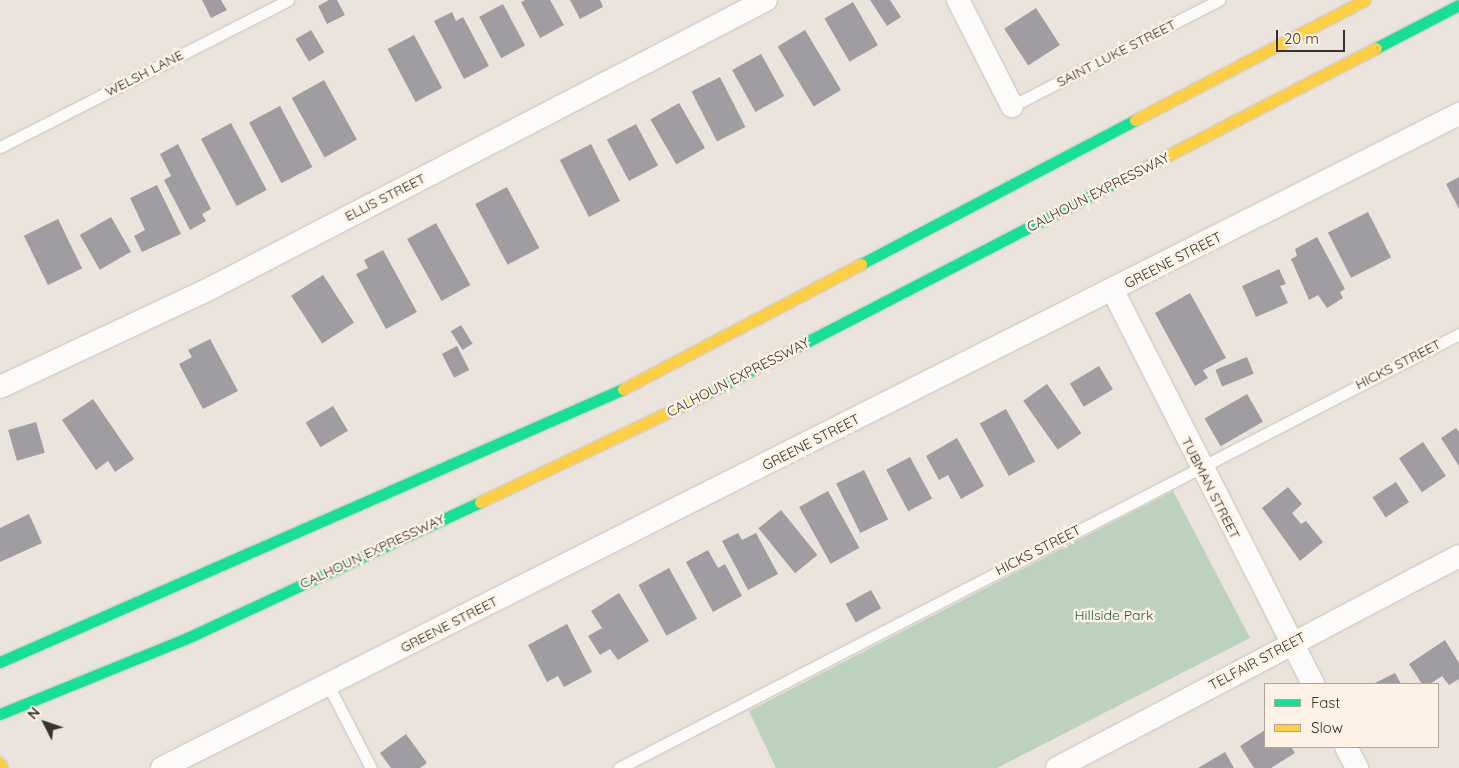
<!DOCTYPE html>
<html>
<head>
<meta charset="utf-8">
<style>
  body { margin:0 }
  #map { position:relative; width:1459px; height:768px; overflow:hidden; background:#eae4dd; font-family:Quicksand,sans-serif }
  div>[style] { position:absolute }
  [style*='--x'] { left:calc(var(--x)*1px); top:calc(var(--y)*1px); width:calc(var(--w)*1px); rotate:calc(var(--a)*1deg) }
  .green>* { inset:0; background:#bcd1be }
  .building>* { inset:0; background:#a09da2; transform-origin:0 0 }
  .roads { filter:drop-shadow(0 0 1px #c6c2bc) drop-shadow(0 0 1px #c6c2bc) }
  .lane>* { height:11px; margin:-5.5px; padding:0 5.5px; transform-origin:5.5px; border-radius:5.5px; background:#fcfbfa }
  .street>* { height:22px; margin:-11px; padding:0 11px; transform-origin:11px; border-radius:11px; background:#fcfbfa }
  .fast>* { height:11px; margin:-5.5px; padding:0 5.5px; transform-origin:5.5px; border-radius:5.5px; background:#16e098 }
  .slow>* { height:11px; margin:-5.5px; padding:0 5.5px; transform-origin:5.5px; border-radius:5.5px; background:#ffcf43 }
  span { translate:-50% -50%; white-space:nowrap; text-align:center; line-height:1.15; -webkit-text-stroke:5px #fdf2e5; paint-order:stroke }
  .street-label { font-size:14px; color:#36322d }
  .park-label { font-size:14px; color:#1c6640 }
  .legend { position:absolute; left:1264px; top:683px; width:175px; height:65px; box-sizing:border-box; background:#fdf2e5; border:1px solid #ada59b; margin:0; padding:6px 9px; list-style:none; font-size:15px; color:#36322d }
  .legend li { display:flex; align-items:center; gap:10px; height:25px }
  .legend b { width:25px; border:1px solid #ada59b }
  .north { position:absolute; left:20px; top:698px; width:50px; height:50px; -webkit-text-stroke:4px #fdf2e5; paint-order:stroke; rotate:311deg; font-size:14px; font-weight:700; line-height:20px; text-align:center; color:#36322d }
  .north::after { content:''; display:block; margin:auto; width:18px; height:22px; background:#36322d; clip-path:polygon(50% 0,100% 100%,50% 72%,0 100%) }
  .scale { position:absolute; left:1276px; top:30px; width:69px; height:22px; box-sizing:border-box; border:2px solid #36322d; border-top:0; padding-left:6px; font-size:15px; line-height:18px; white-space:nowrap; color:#36322d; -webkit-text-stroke:4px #fdf2e5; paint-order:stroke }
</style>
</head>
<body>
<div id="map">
  <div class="green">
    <div style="clip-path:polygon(1173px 491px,1250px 638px,997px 768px,776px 768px,749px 711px)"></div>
  </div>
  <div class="building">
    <div style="clip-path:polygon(202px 0,221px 0,227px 10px,211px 18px)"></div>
    <div style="clip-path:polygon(329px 0,337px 0,345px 15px,327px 24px,318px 6px)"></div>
    <div style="clip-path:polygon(525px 0,550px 0,564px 25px,540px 38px,521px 2px)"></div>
    <div style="clip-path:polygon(570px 0,600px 0,603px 7px,580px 19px)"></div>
    <div style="clip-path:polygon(870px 0,890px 0,901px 17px,887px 26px)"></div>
    <div style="left:853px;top:2px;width:50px;height:33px;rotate:60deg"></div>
    <div style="left:503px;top:4px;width:47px;height:27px;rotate:62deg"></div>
    <div style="left:1036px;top:8px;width:44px;height:38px;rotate:57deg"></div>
    <div style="clip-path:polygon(452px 12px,456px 21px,463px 17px,489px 66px,464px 79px,434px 21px)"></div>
    <div style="left:311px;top:30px;width:26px;height:18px;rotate:59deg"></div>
    <div style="left:805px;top:30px;width:70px;height:32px;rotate:59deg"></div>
    <div style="left:414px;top:35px;width:60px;height:30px;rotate:62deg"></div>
    <div style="left:761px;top:54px;width:48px;height:33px;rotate:61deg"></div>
    <div style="left:720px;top:77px;width:56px;height:32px;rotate:63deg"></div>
    <div style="left:324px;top:80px;width:68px;height:37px;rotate:61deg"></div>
    <div style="left:679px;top:103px;width:52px;height:33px;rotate:60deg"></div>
    <div style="left:280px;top:106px;width:69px;height:35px;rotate:62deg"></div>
    <div style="left:231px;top:123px;width:76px;height:34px;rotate:62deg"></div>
    <div style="left:636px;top:124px;width:47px;height:33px;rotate:62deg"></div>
    <div style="clip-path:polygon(178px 144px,211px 209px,202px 214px,206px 221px,190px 230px,164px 180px,171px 176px,160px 154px)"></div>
    <div style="left:591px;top:144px;width:64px;height:35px;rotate:63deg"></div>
    <div style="clip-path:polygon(1459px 177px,1459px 209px,1446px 184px)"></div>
    <div style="clip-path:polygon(157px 185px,181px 234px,142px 252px,134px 236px,145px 230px,130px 198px)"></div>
    <div style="left:507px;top:187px;width:69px;height:36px;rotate:62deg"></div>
    <div style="left:1368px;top:212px;width:51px;height:45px;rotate:63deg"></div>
    <div style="left:111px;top:217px;width:40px;height:36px;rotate:60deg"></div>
    <div style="left:58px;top:219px;width:55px;height:38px;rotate:64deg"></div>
    <div style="left:436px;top:223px;width:71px;height:33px;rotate:61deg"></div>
    <div style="clip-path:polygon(1317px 237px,1345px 289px,1340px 292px,1343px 298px,1327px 308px,1318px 295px,1309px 300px,1291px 259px,1297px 256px,1295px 249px)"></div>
    <div style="clip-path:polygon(383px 250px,417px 312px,386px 329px,356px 274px,368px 268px,364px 260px)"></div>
    <div style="clip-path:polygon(1279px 269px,1286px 284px,1280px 286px,1288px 303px,1256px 317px,1242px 286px)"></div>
    <div style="left:323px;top:275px;width:57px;height:38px;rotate:57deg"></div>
    <div style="clip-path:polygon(1190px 293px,1226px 358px,1203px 370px,1208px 378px,1195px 386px,1155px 313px)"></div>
    <div style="left:461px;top:325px;width:22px;height:12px;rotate:58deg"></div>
    <div style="clip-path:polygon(210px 339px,238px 391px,203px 409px,179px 364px,192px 357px,188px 350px)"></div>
    <div style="left:457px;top:346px;width:27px;height:17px;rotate:63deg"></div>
    <div style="left:1247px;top:357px;width:18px;height:34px;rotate:68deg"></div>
    <div style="left:1099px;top:366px;width:27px;height:34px;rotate:59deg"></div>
    <div style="left:1047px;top:384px;width:60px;height:29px;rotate:55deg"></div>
    <div style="left:1247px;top:394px;width:32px;height:49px;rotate:60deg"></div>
    <div style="clip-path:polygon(93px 399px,134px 459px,115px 472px,108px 461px,96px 470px,62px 420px)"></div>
    <div style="left:333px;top:406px;width:29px;height:32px;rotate:59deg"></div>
    <div style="left:1006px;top:409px;width:60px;height:30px;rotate:61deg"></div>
    <div style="left:36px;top:422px;width:32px;height:29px;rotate:74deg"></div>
    <div style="clip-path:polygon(1456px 428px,1459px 432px,1459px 466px,1441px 438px)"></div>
    <div style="clip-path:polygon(957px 438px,984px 486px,961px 499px,948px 475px,939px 480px,926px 456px)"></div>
    <div style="left:1423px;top:442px;width:41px;height:29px;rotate:56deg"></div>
    <div style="left:910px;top:457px;width:47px;height:27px;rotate:62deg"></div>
    <div style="left:864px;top:470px;width:55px;height:31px;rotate:64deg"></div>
    <div style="left:1396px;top:482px;width:24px;height:28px;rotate:57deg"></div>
    <div style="clip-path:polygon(1288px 487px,1302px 504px,1292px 513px,1301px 524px,1306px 521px,1323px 542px,1300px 561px,1262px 508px)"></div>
    <div style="left:828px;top:491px;width:65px;height:33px;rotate:61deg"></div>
    <div style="left:781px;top:510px;width:58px;height:29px;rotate:51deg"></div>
    <div style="clip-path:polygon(29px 514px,42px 543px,0 562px,0 528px)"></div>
    <div style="clip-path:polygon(738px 533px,742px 540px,756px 533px,778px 574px,748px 590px,722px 541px)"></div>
    <div style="clip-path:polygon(708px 550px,718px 568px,725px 564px,742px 596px,713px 612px,686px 562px)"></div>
    <div style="left:669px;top:568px;width:58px;height:35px;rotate:61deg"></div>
    <div style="left:871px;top:590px;width:21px;height:29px;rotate:61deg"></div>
    <div style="clip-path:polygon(619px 593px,649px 641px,618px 660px,610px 649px,600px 655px,588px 636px,602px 628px,591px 611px)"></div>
    <div style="left:1092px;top:607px;width:13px;height:12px;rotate:63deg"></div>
    <div style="clip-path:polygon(567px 624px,592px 672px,564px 687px,558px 676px,547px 682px,528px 645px)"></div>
    <div style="clip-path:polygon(1445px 640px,1459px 663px,1459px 679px,1449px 685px,1442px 676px,1430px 684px,1422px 684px,1409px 664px)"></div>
    <div style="clip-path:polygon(1395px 673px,1401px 684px,1373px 684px)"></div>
    <div style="clip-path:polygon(1265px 730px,1265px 747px,1291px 747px,1295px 753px,1271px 768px,1254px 768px,1240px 746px)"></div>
    <div style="clip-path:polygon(406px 734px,427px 763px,420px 768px,391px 768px,380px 753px)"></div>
    <div style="clip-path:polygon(1225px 752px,1234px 768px,1198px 768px)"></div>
  </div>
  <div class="roads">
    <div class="lane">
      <div style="--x:1012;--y:106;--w:233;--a:-27.1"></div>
      <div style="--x:0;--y:147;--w:323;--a:-27"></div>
      <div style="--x:328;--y:685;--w:93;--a:62.6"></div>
      <div style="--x:619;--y:768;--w:945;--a:-27.32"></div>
    </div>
    <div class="street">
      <div style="--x:958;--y:0;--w:119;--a:63"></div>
      <div style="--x:1113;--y:291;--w:441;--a:63"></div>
      <div style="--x:0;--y:387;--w:233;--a:-25.1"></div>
      <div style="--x:211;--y:288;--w:625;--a:-27.43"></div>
      <div style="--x:1346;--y:747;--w:24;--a:62"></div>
      <div style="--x:162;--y:768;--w:1453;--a:-26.76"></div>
      <div style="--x:1057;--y:768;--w:454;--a:-27.8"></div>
    </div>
    <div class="fast">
      <div style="--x:1376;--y:48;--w:93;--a:-27.4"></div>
      <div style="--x:861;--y:264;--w:310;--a:-27.7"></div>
      <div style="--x:700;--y:397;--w:479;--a:-27.3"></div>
      <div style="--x:0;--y:662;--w:680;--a:-23.66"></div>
      <div style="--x:0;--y:714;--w:200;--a:-22.1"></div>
      <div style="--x:185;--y:639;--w:325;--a:-24.9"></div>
    </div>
    <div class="slow">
      <div style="--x:1135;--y:120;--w:259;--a:-27.6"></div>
      <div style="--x:1126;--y:177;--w:281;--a:-27.3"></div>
      <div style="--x:623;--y:389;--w:269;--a:-27.7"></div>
      <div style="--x:480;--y:502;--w:244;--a:-25.5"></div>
      <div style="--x:0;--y:763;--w:5;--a:68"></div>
    </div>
  </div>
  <div class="street-label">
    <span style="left:1116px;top:53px;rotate:-27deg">SAINT LUKE STREET</span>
    <span style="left:144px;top:73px;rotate:-27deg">WELSH LANE</span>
    <span style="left:1098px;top:192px;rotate:-27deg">CALHOUN EXPRESSWAY</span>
    <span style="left:385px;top:197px;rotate:-27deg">ELLIS STREET</span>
    <span style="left:1173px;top:260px;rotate:-27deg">GREENE STREET</span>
    <span style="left:1398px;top:364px;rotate:-27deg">HICKS STREET</span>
    <span style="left:738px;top:377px;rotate:-27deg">CALHOUN EXPRESSWAY</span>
    <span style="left:811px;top:442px;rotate:-27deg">GREENE STREET</span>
    <span style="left:1211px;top:488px;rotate:63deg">TUBMAN STREET</span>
    <span style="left:1038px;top:550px;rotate:-27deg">HICKS STREET</span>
    <span style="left:372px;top:551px;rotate:-25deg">CALHOUN EXPRESSWAY</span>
    <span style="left:449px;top:624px;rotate:-27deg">GREENE STREET</span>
    <span style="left:1257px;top:661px;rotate:-28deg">TELFAIR STREET</span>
  </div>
  <div class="park-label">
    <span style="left:1114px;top:615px">Hillside Park</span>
  </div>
  <ul class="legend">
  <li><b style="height:6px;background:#16e098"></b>Fast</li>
  <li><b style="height:6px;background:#ffcf43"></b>Slow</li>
  </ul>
  <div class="north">N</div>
  <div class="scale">20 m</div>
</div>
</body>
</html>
